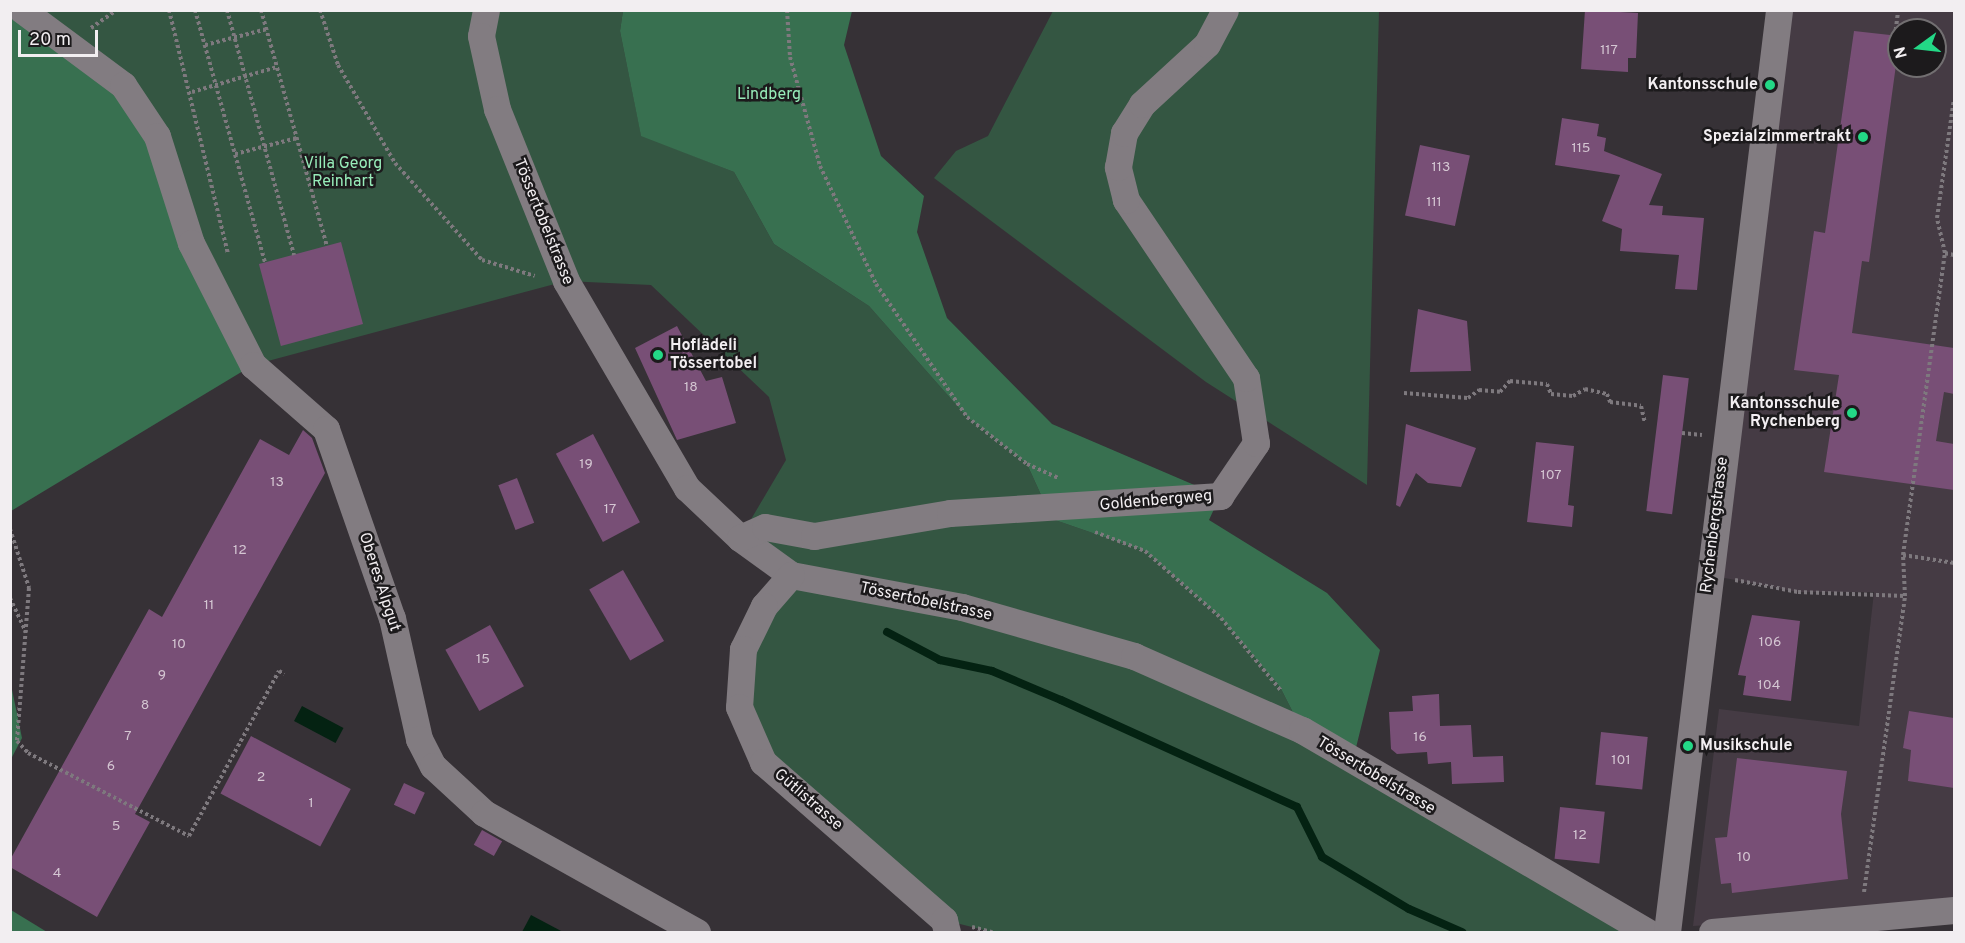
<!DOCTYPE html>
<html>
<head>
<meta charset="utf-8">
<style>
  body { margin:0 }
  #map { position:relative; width:1965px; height:943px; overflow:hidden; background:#363136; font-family:Overpass,sans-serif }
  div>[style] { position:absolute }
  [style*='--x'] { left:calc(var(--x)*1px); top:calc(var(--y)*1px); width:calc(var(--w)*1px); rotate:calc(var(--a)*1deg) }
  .built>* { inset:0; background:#453b44 }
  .green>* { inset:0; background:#345642 }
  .forest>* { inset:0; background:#387050 }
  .water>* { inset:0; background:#042212; transform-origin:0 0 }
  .stream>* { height:8px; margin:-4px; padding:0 4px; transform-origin:4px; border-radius:4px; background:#042212 }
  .building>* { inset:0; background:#784f76; transform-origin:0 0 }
  .path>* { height:4px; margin-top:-2px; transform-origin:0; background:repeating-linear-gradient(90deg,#7e797e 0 3px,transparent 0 6px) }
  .minor>* { height:27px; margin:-13.5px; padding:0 13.5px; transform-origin:13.5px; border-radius:13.5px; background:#827c81 }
  .dots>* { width:16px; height:16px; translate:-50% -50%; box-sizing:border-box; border:3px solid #1c1a1c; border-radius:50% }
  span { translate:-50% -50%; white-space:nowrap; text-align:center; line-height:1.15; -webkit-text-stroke:5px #1c1a1c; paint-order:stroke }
  .number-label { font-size:14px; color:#d4c6d2 }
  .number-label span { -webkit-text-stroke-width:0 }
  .poi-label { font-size:16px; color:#f2eef1; font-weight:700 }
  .right { translate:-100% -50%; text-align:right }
  .left { translate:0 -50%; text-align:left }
  .park-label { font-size:16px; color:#97ecb9 }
  .street-label { font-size:16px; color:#f2eef1 }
  .frame { position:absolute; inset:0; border:12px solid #f2eef1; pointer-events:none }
  .north { position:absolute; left:1887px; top:18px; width:60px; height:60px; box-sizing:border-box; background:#1c1a1c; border:2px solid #726f71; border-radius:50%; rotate:255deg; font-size:16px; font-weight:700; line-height:24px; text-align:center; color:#f2eef1 }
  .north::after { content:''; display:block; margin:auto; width:21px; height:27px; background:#23d886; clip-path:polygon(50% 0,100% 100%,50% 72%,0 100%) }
  .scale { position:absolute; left:18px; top:30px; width:80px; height:27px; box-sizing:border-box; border:3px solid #f2eef1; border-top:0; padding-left:8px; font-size:18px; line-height:21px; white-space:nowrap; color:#f2eef1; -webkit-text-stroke:4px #1c1a1c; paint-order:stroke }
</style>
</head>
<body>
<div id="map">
  <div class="built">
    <div style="clip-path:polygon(evenodd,1779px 11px,1954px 11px,1954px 910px,1693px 926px,1719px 709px,1859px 726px,1874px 592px,1798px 592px,1709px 575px,1779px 11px,1899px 30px,1935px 30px,1935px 66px,1899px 66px,1899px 30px)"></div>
  </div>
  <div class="green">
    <div style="clip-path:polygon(22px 11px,623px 11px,620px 31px,641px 135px,734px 172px,774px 244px,869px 306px,967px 417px,1027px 464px,1052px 519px,1145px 551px,1221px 618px,1280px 687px,1302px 730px,1645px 932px,992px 932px,944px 920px,763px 762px,739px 707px,743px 649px,791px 575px,740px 538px,786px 460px,769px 397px,651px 285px,566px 281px,253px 365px)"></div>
    <div style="clip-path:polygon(1053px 11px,1379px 11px,1367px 485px,1206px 382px,934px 178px,956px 151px,988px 136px)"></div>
  </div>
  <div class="forest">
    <div style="clip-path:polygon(10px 11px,123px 85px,253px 365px,11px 511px)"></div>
    <div style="clip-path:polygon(623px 11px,852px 11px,844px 45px,881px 156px,924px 196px,917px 232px,947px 318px,1052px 424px,1220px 496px,1209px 520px,1327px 593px,1380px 650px,1352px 764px,1302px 730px,1280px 687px,1221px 618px,1145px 551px,1052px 519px,1027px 464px,967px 417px,869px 306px,774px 244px,734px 172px,641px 136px,620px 31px)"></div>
    <div style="clip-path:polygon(10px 680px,22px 738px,11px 759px,10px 759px)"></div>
    <div style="clip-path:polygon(10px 910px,11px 910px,47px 932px,11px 932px)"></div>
  </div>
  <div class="water">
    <div style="left:302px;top:706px;width:47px;height:17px;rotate:28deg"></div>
    <div style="clip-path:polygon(531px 915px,563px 932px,522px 932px)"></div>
  </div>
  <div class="stream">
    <div style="--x:887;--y:632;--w:60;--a:27.8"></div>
    <div style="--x:940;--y:660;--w:53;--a:11.9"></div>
    <div style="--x:992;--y:671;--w:75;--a:22.8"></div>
    <div style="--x:1061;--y:700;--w:259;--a:24.4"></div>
    <div style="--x:1297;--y:807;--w:56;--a:63.4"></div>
    <div style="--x:1322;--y:857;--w:101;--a:30.9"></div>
    <div style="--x:1409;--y:909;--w:58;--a:23.5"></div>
  </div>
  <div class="building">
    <div style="clip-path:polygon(1585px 10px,1638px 13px,1636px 58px,1628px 58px,1628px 72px,1581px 69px)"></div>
    <div style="clip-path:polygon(1854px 31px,1899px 36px,1899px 43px,1869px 262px,1862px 261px,1852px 333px,1954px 348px,1954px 394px,1944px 392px,1936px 441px,1954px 444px,1954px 490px,1824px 472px,1839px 375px,1794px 370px,1814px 231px,1825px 233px)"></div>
    <div style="clip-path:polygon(1562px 118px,1599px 124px,1597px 136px,1606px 138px,1604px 151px,1662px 174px,1649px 205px,1663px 206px,1662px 215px,1704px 218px,1697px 290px,1675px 289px,1679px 255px,1620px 251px,1622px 229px,1602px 221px,1620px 175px,1555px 165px)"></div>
    <div style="left:1420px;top:145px;width:51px;height:72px;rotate:12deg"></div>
    <div style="left:341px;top:242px;width:85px;height:85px;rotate:75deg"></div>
    <div style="clip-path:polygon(1418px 309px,1467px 321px,1471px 371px,1410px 372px)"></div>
    <div style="clip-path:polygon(677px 326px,706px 381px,722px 377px,736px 423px,677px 440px,635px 348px)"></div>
    <div style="left:1663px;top:375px;width:26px;height:137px;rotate:7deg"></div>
    <div style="clip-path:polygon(1406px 424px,1476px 448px,1461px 487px,1428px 483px,1416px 473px,1400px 507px,1396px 505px)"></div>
    <div style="clip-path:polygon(303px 430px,312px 438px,325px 473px,135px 814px,150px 822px,97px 917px,10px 867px,10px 860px,149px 609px,162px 617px,260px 439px,289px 455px)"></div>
    <div style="left:593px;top:434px;width:100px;height:42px;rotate:62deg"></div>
    <div style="clip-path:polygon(1536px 442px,1574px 446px,1568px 505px,1574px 506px,1572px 527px,1527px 522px)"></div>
    <div style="left:517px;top:478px;width:48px;height:20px;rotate:69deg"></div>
    <div style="left:623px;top:570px;width:82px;height:39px;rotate:60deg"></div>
    <div style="clip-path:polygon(1752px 615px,1800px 621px,1791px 701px,1743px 695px,1746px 676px,1738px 675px)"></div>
    <div style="left:490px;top:625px;width:70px;height:51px;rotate:61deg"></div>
    <div style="clip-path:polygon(1439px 694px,1440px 726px,1471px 725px,1473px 757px,1503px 756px,1504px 782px,1452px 784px,1451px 762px,1428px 764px,1427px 752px,1397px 754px,1391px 749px,1389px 712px,1413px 711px,1412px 696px)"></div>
    <div style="clip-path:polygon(1909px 711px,1954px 718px,1954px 788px,1908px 781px,1911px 750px,1903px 748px)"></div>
    <div style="left:1601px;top:732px;width:47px;height:53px;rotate:6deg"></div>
    <div style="left:251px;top:736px;width:113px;height:65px;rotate:28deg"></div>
    <div style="clip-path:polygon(1737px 758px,1847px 771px,1841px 814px,1848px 879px,1732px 893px,1731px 883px,1721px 884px,1715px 838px,1727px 837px)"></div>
    <div style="left:404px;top:783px;width:23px;height:24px;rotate:25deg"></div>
    <div style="left:1560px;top:807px;width:45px;height:52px;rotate:6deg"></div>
    <div style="left:482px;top:830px;width:23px;height:17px;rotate:29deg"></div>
  </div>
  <div class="path">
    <div style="--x:169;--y:10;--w:250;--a:76.4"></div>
    <div style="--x:195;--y:10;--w:263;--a:74.5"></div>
    <div style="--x:227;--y:10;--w:254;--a:74.7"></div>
    <div style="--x:261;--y:10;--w:245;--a:74.4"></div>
    <div style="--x:320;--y:10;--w:58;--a:71.9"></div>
    <div style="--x:338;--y:65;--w:113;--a:59.8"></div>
    <div style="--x:395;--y:163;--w:130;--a:48.1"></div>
    <div style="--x:482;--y:260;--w:55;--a:16.8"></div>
    <div style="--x:787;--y:10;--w:47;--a:86.3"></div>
    <div style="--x:790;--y:57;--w:113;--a:74.6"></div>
    <div style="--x:820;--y:166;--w:131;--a:64.6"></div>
    <div style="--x:876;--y:284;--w:161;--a:55.6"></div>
    <div style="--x:967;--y:417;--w:76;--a:38.1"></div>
    <div style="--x:1027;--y:464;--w:34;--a:24"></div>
    <div style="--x:91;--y:28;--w:32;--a:-35"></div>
    <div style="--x:1895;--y:36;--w:26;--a:-83"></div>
    <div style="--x:205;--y:45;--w:64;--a:-14.5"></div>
    <div style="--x:192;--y:92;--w:89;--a:-16.4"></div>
    <div style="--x:235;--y:154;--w:64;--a:-14.5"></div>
    <div style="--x:1945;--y:253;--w:9;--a:13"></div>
    <div style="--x:1404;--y:393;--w:64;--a:4.5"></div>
    <div style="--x:1468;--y:398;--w:14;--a:-36"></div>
    <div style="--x:1479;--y:390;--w:21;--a:5"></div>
    <div style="--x:1500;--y:392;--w:15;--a:-48"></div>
    <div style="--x:1510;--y:381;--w:37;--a:5"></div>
    <div style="--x:1547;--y:384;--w:11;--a:68"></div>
    <div style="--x:1551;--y:394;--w:22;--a:5"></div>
    <div style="--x:1573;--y:396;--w:14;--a:-30"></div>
    <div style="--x:1585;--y:389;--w:23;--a:13"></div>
    <div style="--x:1607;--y:394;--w:9;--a:69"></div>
    <div style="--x:1610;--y:402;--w:31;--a:7"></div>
    <div style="--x:1641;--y:406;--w:17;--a:77"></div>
    <div style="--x:1682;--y:433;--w:20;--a:6"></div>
    <div style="--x:10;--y:529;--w:62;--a:72.1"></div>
    <div style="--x:29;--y:588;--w:153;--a:94.5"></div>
    <div style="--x:17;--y:741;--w:16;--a:47"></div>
    <div style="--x:28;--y:753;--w:181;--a:27.3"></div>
    <div style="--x:189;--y:836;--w:188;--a:-61.4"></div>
    <div style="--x:279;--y:671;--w:6;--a:31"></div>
    <div style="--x:1095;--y:532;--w:53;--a:20.8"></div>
    <div style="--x:1145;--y:551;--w:101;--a:41.4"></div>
    <div style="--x:1221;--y:618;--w:96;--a:50.5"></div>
    <div style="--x:1903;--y:555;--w:305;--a:-82.1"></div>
    <div style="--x:1945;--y:253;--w:36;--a:-103"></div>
    <div style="--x:1937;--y:218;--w:120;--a:-81.9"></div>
    <div style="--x:1735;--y:580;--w:64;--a:10.8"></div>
    <div style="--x:1798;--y:592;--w:107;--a:2.1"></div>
    <div style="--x:1905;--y:596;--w:41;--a:-92.8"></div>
    <div style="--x:1903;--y:555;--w:52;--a:8.9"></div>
    <div style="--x:10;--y:598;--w:38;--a:65"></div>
    <div style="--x:1864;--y:892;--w:299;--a:-82.1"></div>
    <div style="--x:972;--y:927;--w:21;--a:14"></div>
  </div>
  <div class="minor">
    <div style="--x:22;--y:10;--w:126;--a:36.6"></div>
    <div style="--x:123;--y:85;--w:61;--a:56.3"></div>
    <div style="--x:157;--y:136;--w:112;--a:72.4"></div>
    <div style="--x:191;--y:243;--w:137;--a:63.1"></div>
    <div style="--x:253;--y:365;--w:97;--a:41.2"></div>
    <div style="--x:326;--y:429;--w:200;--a:70.8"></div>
    <div style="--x:392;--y:618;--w:124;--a:77.4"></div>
    <div style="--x:419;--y:739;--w:30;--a:63"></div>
    <div style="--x:433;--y:766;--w:69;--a:42.7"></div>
    <div style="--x:484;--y:813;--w:244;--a:29.2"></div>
    <div style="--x:486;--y:10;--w:26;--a:101"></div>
    <div style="--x:481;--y:36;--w:75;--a:77.6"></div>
    <div style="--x:497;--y:109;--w:185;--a:68.1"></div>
    <div style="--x:566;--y:281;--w:240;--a:59.7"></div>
    <div style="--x:687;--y:488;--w:73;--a:43.3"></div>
    <div style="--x:740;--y:538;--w:63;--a:36"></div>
    <div style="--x:791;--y:575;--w:174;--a:10.6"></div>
    <div style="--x:962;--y:607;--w:179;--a:15.9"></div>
    <div style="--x:1134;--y:656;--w:184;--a:23.8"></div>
    <div style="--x:1302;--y:730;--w:400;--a:30.3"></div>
    <div style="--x:740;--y:538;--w:27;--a:-24"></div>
    <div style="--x:765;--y:527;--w:50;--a:10.4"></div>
    <div style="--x:814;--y:536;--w:138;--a:-9.6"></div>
    <div style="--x:950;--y:513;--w:271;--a:-3.6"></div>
    <div style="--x:1220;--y:496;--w:64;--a:-55.8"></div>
    <div style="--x:1256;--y:443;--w:66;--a:-98.7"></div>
    <div style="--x:1246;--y:378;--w:215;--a:-124"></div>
    <div style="--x:1126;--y:200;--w:34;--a:-104"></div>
    <div style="--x:1118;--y:167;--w:35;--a:-80"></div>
    <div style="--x:1124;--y:133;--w:34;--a:-58"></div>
    <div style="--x:1142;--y:104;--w:88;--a:-42.7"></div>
    <div style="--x:1207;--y:44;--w:38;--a:-62"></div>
    <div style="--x:791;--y:575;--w:41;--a:131.1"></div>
    <div style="--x:764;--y:606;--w:48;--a:116"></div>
    <div style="--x:743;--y:649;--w:58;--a:93.9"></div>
    <div style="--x:739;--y:707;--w:60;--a:66.4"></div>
    <div style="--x:763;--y:762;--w:240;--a:41.1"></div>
    <div style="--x:944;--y:920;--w:12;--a:76"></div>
    <div style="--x:1667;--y:932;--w:929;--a:-83.07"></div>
    <div style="--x:1712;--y:932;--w:243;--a:-5.2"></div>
  </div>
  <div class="dots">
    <div style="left:1770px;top:85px;background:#23d886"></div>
    <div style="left:1863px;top:137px;background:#23d886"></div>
    <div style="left:658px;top:355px;background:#23d886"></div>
    <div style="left:1852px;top:413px;background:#23d886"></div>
    <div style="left:1688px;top:746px;background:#23d886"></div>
  </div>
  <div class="number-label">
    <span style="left:1609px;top:51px">117</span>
    <span style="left:1581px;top:149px">115</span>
    <span style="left:1441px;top:168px">113</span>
    <span style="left:1434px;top:203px">111</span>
    <span style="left:691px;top:388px">18</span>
    <span style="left:586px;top:465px">19</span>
    <span style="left:1551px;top:476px">107</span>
    <span style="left:277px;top:483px">13</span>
    <span style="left:610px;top:510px">17</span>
    <span style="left:240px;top:551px">12</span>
    <span style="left:209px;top:606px">11</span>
    <span style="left:1770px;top:643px">106</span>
    <span style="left:179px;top:645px">10</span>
    <span style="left:483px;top:660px">15</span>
    <span style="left:162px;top:676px">9</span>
    <span style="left:1769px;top:686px">104</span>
    <span style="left:145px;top:706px">8</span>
    <span style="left:128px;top:737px">7</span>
    <span style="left:1420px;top:738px">16</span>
    <span style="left:1621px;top:761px">101</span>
    <span style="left:111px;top:767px">6</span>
    <span style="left:261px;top:778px">2</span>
    <span style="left:311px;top:804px">1</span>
    <span style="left:116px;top:827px">5</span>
    <span style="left:1580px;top:836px">12</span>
    <span style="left:1744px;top:858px">10</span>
    <span style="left:57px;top:874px">4</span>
  </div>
  <div class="poi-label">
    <span class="right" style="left:1758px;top:85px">Kantonsschule</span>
    <span class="right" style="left:1851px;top:137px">Spezialzimmertrakt</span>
    <span class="left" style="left:670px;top:355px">Hoflädeli<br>Tössertobel</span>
    <span class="right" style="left:1840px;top:413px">Kantonsschule<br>Rychenberg</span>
    <span class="left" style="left:1700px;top:746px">Musikschule</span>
  </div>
  <div class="park-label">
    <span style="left:769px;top:95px">Lindberg</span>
    <span style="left:343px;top:173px">Villa Georg<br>Reinhart</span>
  </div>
  <div class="street-label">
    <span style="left:543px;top:222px;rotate:68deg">Tössertobelstrasse</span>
    <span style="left:1156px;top:501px;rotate:-5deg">Goldenbergweg</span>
    <span style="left:1715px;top:525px;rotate:-83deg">Rychenbergstrasse</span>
    <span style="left:379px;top:582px;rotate:72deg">Oberes Alpgut</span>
    <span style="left:926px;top:602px;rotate:12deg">Tössertobelstrasse</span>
    <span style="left:1376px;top:776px;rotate:31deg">Tössertobelstrasse</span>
    <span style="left:808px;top:800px;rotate:41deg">Gütlistrasse</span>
  </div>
  <div class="frame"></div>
  <div class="north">N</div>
  <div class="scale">20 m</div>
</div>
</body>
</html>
